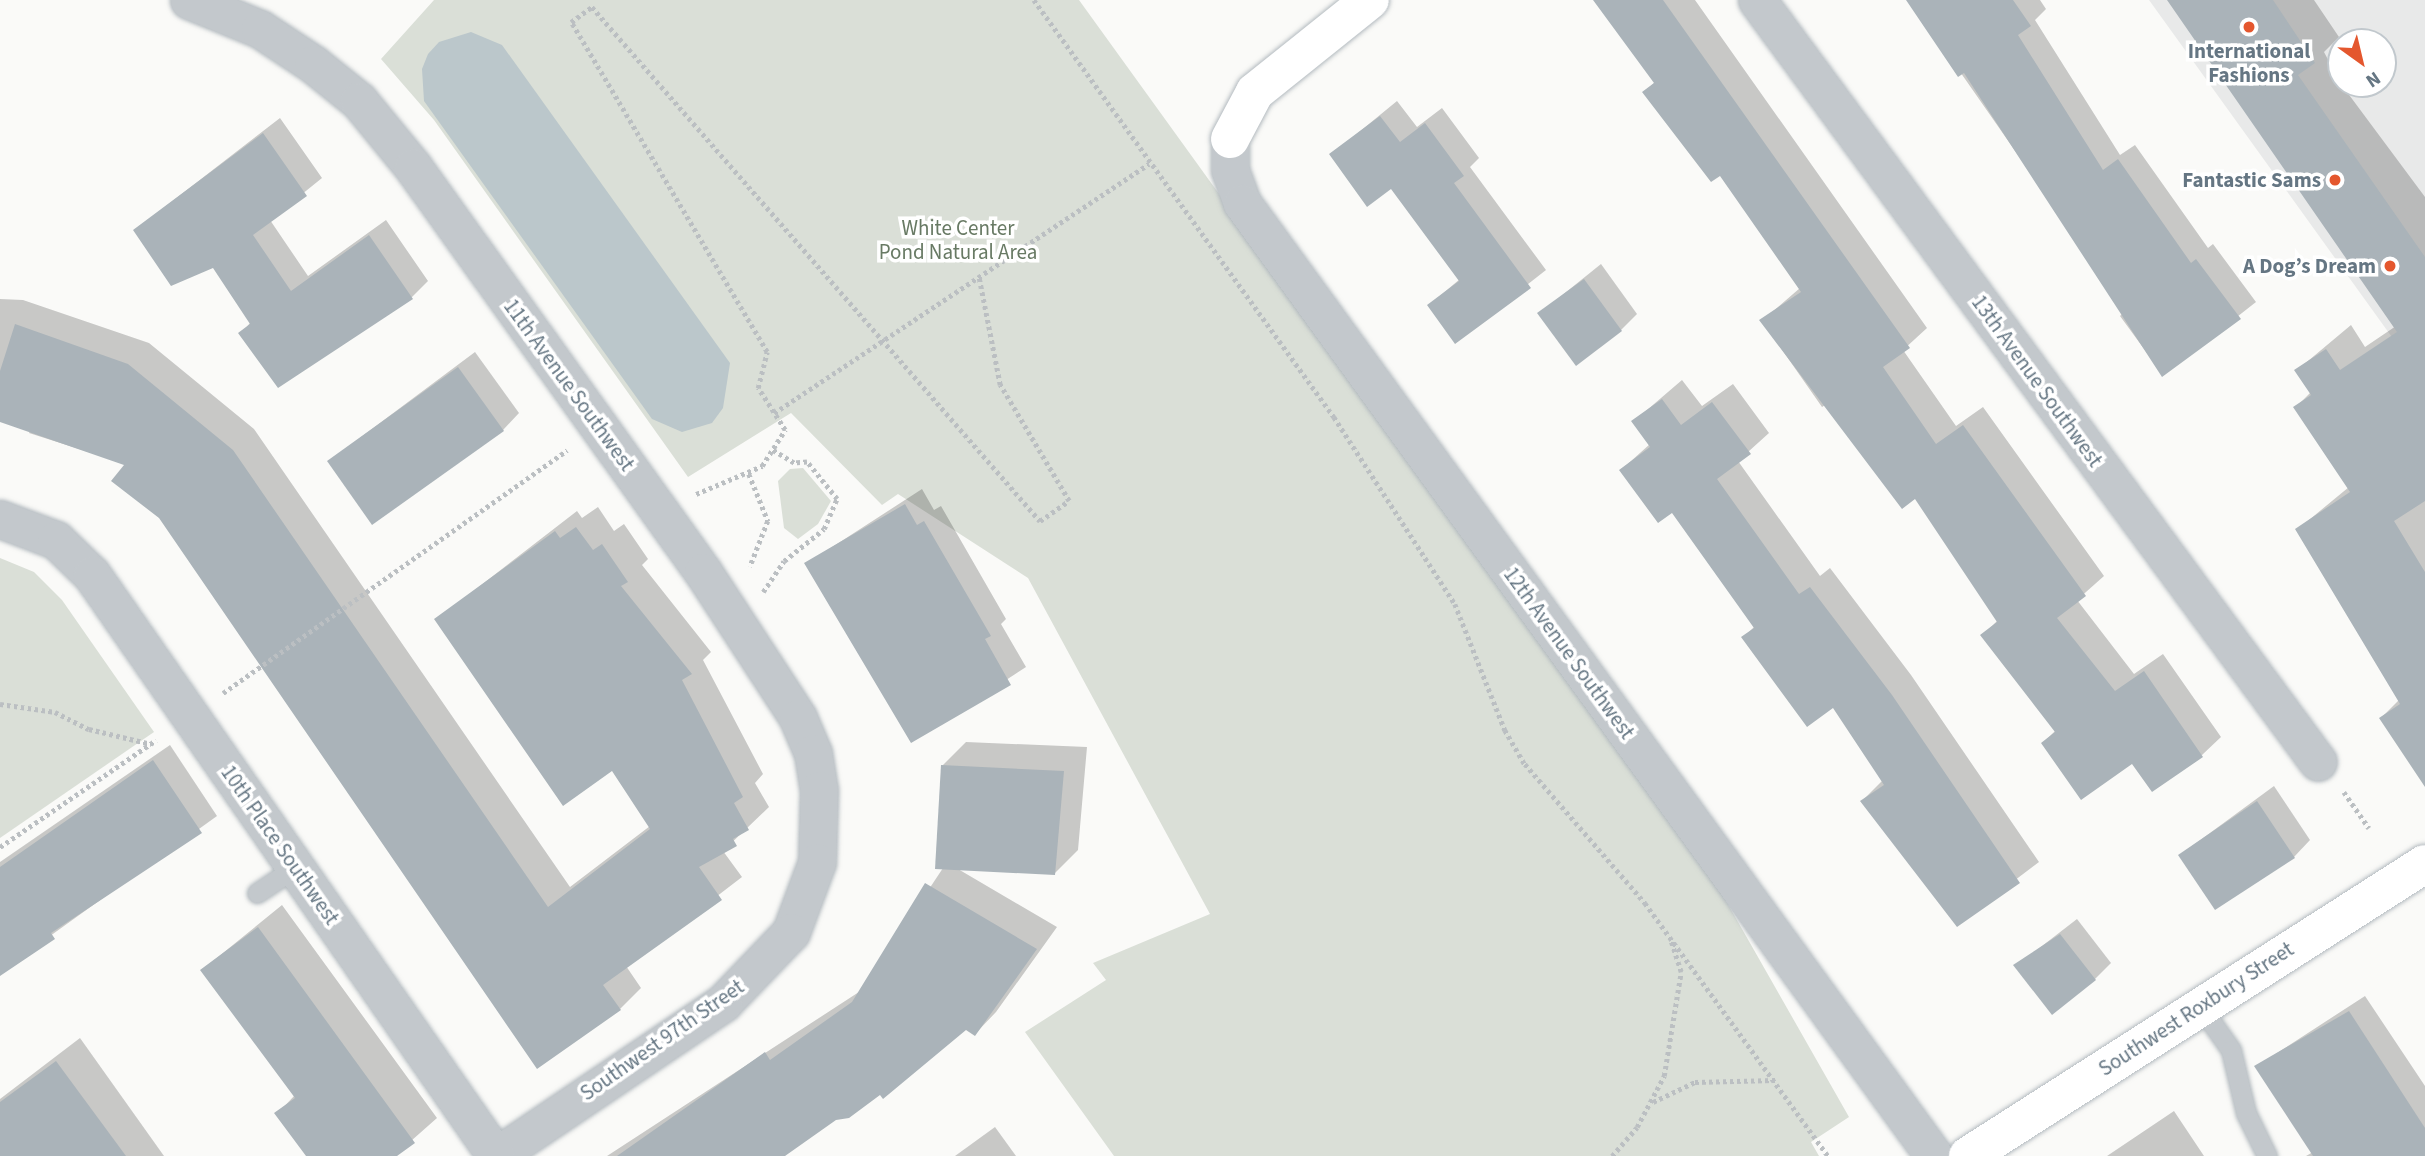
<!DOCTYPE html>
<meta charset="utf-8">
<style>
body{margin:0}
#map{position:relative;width:2425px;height:1156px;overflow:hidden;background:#fafaf8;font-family:"Source Sans 3",sans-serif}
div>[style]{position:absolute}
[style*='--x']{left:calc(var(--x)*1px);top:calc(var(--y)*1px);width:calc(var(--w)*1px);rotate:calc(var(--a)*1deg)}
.built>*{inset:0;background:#e8e9e9}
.green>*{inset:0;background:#dadfd7}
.water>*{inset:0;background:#bbc7cb}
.shadow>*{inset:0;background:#0003}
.building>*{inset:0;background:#aab3b9}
.path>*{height:4.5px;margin-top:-2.25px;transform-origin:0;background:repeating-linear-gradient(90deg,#bbbfc2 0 3.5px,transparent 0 7px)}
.roads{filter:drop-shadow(0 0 2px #b3babf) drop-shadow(0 0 2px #b3babf)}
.lane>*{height:19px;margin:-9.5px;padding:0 9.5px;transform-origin:9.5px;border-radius:9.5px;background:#c3c8cc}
.street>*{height:37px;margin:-18.5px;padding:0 18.5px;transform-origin:18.5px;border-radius:18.5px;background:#c3c8cc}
.secondary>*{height:38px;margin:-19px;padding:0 19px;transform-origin:19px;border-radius:19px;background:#fff}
.dots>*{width:19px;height:19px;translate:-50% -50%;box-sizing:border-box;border:4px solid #fff;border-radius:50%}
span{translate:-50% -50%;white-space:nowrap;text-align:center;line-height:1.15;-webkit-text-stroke:7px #fff;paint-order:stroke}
.poi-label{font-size:21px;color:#657683;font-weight:700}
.right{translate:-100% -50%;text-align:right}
.park-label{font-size:21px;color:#687a64}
.street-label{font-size:21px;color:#657683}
.north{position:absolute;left:2327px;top:28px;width:70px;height:70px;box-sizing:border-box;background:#fff;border:2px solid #c1c8cd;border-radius:50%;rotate:146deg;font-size:19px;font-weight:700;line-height:28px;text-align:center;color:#657683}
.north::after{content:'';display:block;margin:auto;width:24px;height:32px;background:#e4572e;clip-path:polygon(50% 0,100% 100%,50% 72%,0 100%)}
</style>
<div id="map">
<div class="built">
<div style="clip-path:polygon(evenodd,2149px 0,2425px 0,2425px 383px,2149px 0,2341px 42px,2383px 42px,2383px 84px,2341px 84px,2341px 42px)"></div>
</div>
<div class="green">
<div style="clip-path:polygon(434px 0,1079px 0,1713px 878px,1849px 1117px,1811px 1142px,1819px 1156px,1114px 1156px,1025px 1032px,1106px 980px,1093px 963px,1210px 914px,1028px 578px,898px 494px,882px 505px,791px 413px,688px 477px,434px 120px,381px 59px)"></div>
<div style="clip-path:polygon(803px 468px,831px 501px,818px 524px,798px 539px,784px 528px,778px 481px,790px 469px)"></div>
<div style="clip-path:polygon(0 558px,34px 572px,62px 600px,154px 732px,0 838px)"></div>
</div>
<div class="water">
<div style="clip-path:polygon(471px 32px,502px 45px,730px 363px,723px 408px,712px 423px,682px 432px,652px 419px,424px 101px,422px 69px,428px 54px,439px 42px)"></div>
</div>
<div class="shadow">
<div style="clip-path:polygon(1595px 0,1695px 0,1927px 328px,1903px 350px,1956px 426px,1983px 407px,2104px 576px,2077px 600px,2134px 674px,2163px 654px,2221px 737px,2202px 755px,2132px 761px,2043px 743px,2056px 730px,1983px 635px,1998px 620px,1916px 497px,1830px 402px,1822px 407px,1762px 321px,1800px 288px,1720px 173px,1644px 93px,1655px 82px)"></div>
<div style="clip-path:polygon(1910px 0,2040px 0,2046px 9px,2035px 20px,2120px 155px,2135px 145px,2208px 248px,2213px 244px,2256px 302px,2163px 375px,2120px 316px,2126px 310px)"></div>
<div style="clip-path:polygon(2170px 0,2314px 0,2339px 37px,2324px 52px,2341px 84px,2425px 197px,2425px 773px,2381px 718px,2399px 700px,2298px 529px,2349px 487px,2296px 407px,2311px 392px,2296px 371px,2351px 325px,2365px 347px,2396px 326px)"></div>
<div style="clip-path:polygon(1397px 101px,1417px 127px,1442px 108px,1479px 158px,1470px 167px,1546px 270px,1455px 341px,1429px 305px,1460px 279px,1392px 186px,1331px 155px)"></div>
<div style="clip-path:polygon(280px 118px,322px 178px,270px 220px,308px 276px,386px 220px,428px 281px,412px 297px,241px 333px,251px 322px,213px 266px,135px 230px)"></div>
<div style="clip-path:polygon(1601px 264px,1637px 314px,1621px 330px,1540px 313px)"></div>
<div style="clip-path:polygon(0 299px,23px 300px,149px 343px,254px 429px,570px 887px,650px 826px,612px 769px,436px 620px,577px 511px,582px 518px,598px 507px,614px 531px,624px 524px,648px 559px,642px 565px,711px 652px,703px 660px,763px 774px,755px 783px,769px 807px,723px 851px,742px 877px,626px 966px,641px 988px,620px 1009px,126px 464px,29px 433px,37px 417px,0 416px)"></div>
<div style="clip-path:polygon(475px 352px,519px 413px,503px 430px,329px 461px)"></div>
<div style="clip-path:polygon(1682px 380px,1702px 406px,1733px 384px,1769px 433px,1738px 461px,1820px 576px,1830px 568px,1911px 675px,2039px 862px,1957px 924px,1862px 801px,1883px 780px,1833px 706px,1744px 637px,1755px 626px,1672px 510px,1621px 470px,1650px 444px,1633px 422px)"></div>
<div style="clip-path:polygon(922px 489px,934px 510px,941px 506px,1006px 619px,1001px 624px,1026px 667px,912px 741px,806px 564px)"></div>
<div style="clip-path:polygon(966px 742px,1087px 747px,1078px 850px,1054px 874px,958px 869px,1057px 927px,996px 1012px,975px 1034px,965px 1028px,782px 1156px,607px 1156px,862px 990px,943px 868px,942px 766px)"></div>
<div style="clip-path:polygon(170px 745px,217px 816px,0 972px,0 862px)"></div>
<div style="clip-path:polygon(2274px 786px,2310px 840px,2294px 857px,2180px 855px)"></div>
<div style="clip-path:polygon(282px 905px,437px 1118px,394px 1156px,308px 1156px,277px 1114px,295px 1095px,202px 970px)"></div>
<div style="clip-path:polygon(2077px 919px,2111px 963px,2095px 979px,2016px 966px)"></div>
<div style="clip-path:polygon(2365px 996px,2425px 1086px,2425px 1156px,2306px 1156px,2313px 1152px,2257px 1066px)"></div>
<div style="clip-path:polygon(80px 1038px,164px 1156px,9px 1156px,0 1143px,0 1099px)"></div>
<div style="clip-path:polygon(2174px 1111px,2204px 1156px,2106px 1156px,2107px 1156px)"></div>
<div style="clip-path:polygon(995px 1127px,1016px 1156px,955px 1156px)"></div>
</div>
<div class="building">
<div style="clip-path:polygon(1593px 0,1663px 0,1910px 348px,1883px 367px,1936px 444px,1963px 425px,2086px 596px,2057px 618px,2115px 691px,2144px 671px,2203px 757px,2152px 792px,2132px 764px,2081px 800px,2041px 743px,2055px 732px,1980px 635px,1997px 622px,1915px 499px,1902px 509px,1759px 320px,1801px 292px,1720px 176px,1711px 182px,1642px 92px,1654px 83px)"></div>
<div style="clip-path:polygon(1906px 0,2013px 0,2031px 26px,2018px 35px,2103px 170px,2118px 159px,2191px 263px,2196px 259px,2241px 319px,2162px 377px,1964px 73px,1958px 77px)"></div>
<div style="clip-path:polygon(2167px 0,2273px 0,2315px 63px,2298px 75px,2425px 257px,2425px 501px,2394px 521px,2425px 572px,2425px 787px,2379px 718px,2400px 704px,2295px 529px,2350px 492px,2293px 407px,2311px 395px,2294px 370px,2326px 349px,2340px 370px,2397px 332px)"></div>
<div style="clip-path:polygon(1380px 116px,1400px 142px,1425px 123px,1464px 176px,1454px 183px,1531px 288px,1455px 344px,1427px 305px,1459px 281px,1391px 189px,1367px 207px,1329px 154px)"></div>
<div style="clip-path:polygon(263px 133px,307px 196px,253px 235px,291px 291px,369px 235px,413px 299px,278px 388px,238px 333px,250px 324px,213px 268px,171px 286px,133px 230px)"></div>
<div style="clip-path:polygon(1584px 279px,1622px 331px,1576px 366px,1537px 313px)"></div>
<div style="clip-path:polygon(15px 324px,128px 364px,233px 450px,548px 907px,650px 829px,612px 771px,563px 806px,434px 619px,555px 531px,560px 538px,576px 527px,593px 550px,602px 544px,628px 582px,621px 586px,692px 674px,682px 680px,743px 797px,734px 803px,749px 830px,733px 839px,737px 846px,699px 867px,722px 900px,603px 985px,621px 1010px,537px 1069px,159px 518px,111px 481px,124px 465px,0 422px,0 371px)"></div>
<div style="clip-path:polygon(458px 367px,504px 431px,372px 525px,327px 461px)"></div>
<div style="clip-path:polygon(1662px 399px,1681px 425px,1712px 402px,1751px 454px,1717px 479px,1799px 594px,1810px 587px,1892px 695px,2020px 883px,1957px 927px,1860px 801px,1884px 785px,1833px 708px,1807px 727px,1741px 637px,1754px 628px,1672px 513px,1658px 523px,1619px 470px,1650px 447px,1631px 421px)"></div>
<div style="clip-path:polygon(905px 504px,917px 525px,924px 521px,991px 636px,985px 639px,1011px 685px,911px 743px,804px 563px)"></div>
<div style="clip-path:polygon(153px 760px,202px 833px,51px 933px,55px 939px,0 976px,0 867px)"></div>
<div style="clip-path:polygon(941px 765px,1064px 771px,1055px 875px,935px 869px)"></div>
<div style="clip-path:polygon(2257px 801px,2295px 858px,2215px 910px,2178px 855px)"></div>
<div style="clip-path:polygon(925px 883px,1037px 949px,975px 1036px,966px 1030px,883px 1099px,880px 1095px,849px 1118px,836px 1120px,785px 1156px,617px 1156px,765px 1052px,770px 1060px,852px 1002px)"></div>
<div style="clip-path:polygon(258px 927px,415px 1143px,397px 1156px,306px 1156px,274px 1113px,295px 1098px,200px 970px)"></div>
<div style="clip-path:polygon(2060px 934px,2096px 980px,2052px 1015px,2013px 965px)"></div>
<div style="clip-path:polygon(2349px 1011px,2425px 1128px,2425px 1156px,2313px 1156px,2254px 1066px)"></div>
<div style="clip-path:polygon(56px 1061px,126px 1156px,0 1156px,0 1102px)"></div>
</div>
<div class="path">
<div style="--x:1034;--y:0;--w:514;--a:54.27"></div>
<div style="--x:1334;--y:417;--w:223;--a:57.1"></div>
<div style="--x:1455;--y:604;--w:136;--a:68.4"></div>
<div style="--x:1505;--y:730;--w:39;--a:60"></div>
<div style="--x:1525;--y:764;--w:184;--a:49.2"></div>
<div style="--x:1645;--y:903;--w:312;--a:54.1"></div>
<div style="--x:774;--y:413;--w:450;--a:-33.6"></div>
<div style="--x:749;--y:474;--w:51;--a:68"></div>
<div style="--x:768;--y:521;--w:49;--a:111.4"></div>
<div style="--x:696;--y:494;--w:72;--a:-23"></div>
<div style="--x:762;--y:466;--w:43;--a:-57.4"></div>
<div style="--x:785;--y:430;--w:50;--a:-122.7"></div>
<div style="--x:758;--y:388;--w:37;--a:-76"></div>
<div style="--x:767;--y:352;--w:384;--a:-120.7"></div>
<div style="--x:571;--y:22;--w:26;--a:-36"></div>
<div style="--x:592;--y:7;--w:682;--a:48.92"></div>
<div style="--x:1040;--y:521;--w:35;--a:-35"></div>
<div style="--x:1069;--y:501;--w:135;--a:-120.7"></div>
<div style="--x:1000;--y:385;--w:109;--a:-101.1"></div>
<div style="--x:763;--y:592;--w:37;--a:-56"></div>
<div style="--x:784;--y:561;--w:51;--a:-38.7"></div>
<div style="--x:824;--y:529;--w:33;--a:-67"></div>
<div style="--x:837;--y:499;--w:48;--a:-129"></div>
<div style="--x:807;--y:462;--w:13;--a:176"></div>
<div style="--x:794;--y:463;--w:26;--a:-149"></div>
<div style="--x:223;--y:693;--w:421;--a:-35.2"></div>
<div style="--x:0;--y:704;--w:56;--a:8.3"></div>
<div style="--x:55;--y:712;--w:38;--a:27"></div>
<div style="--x:89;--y:729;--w:64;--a:13.6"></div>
<div style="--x:2344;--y:792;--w:44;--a:55.2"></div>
<div style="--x:0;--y:847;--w:189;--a:-34.4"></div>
<div style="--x:1653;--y:1102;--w:47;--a:-25.5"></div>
<div style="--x:1695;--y:1082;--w:80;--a:-1.4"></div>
<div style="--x:1612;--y:1156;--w:38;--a:-49"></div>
<div style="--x:1637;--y:1127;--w:58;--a:-62.1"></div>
<div style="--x:1664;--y:1076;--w:105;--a:-80.7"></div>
<div style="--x:1681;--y:972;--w:33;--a:-108"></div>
</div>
<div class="roads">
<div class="lane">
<div style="--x:257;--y:893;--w:47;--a:-33.7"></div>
<div style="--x:2200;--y:1006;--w:54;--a:54.8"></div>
<div style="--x:2231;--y:1050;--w:65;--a:76.6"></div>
<div style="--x:2246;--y:1113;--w:48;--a:64"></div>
</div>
<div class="street">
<div style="--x:189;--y:0;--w:77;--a:22.2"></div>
<div style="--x:260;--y:29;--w:64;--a:33.4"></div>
<div style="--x:313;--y:64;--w:59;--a:38.8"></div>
<div style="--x:359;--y:101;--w:85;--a:50.7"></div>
<div style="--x:413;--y:167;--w:498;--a:54.4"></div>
<div style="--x:703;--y:572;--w:174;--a:56.9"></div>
<div style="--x:798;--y:718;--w:38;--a:67"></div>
<div style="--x:813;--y:753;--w:37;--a:81"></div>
<div style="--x:819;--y:790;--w:72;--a:91.6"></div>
<div style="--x:817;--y:862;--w:75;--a:110.4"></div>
<div style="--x:791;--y:932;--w:98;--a:133.8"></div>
<div style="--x:723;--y:1003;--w:274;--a:146"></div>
<div style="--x:1757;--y:0;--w:946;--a:53.64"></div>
<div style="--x:1230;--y:139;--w:31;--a:90"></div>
<div style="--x:1230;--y:170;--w:35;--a:70"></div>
<div style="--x:1242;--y:203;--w:1178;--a:54.02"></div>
<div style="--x:0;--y:519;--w:60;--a:20.6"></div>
<div style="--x:56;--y:540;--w:50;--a:44.2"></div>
<div style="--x:92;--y:575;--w:708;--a:55.19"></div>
</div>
<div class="secondary">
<div style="--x:1230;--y:139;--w:53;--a:-62"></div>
<div style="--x:1255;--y:92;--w:147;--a:-38.7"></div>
<div style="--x:1968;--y:1156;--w:542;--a:-32.58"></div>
</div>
</div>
<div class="dots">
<div style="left:2249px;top:27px;background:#e4572e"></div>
<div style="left:2335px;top:180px;background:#e4572e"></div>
<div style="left:2390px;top:266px;background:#e4572e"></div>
</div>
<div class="poi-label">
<span style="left:2249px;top:63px">International<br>Fashions</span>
<span class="right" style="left:2321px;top:180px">Fantastic Sams</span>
<span class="right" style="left:2376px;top:266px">A Dog’s Dream</span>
</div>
<div class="park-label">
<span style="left:958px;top:240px">White Center<br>Pond Natural Area</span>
</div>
<div class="street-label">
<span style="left:2037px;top:381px;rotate:54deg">13th Avenue Southwest</span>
<span style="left:569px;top:385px;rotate:54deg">11th Avenue Southwest</span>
<span style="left:1569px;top:653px;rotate:54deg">12th Avenue Southwest</span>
<span style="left:280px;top:845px;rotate:55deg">10th Place Southwest</span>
<span style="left:2196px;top:1009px;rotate:-33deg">Southwest Roxbury Street</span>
<span style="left:662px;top:1040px;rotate:-35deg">Southwest 97th Street</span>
</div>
<div class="north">N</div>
</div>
